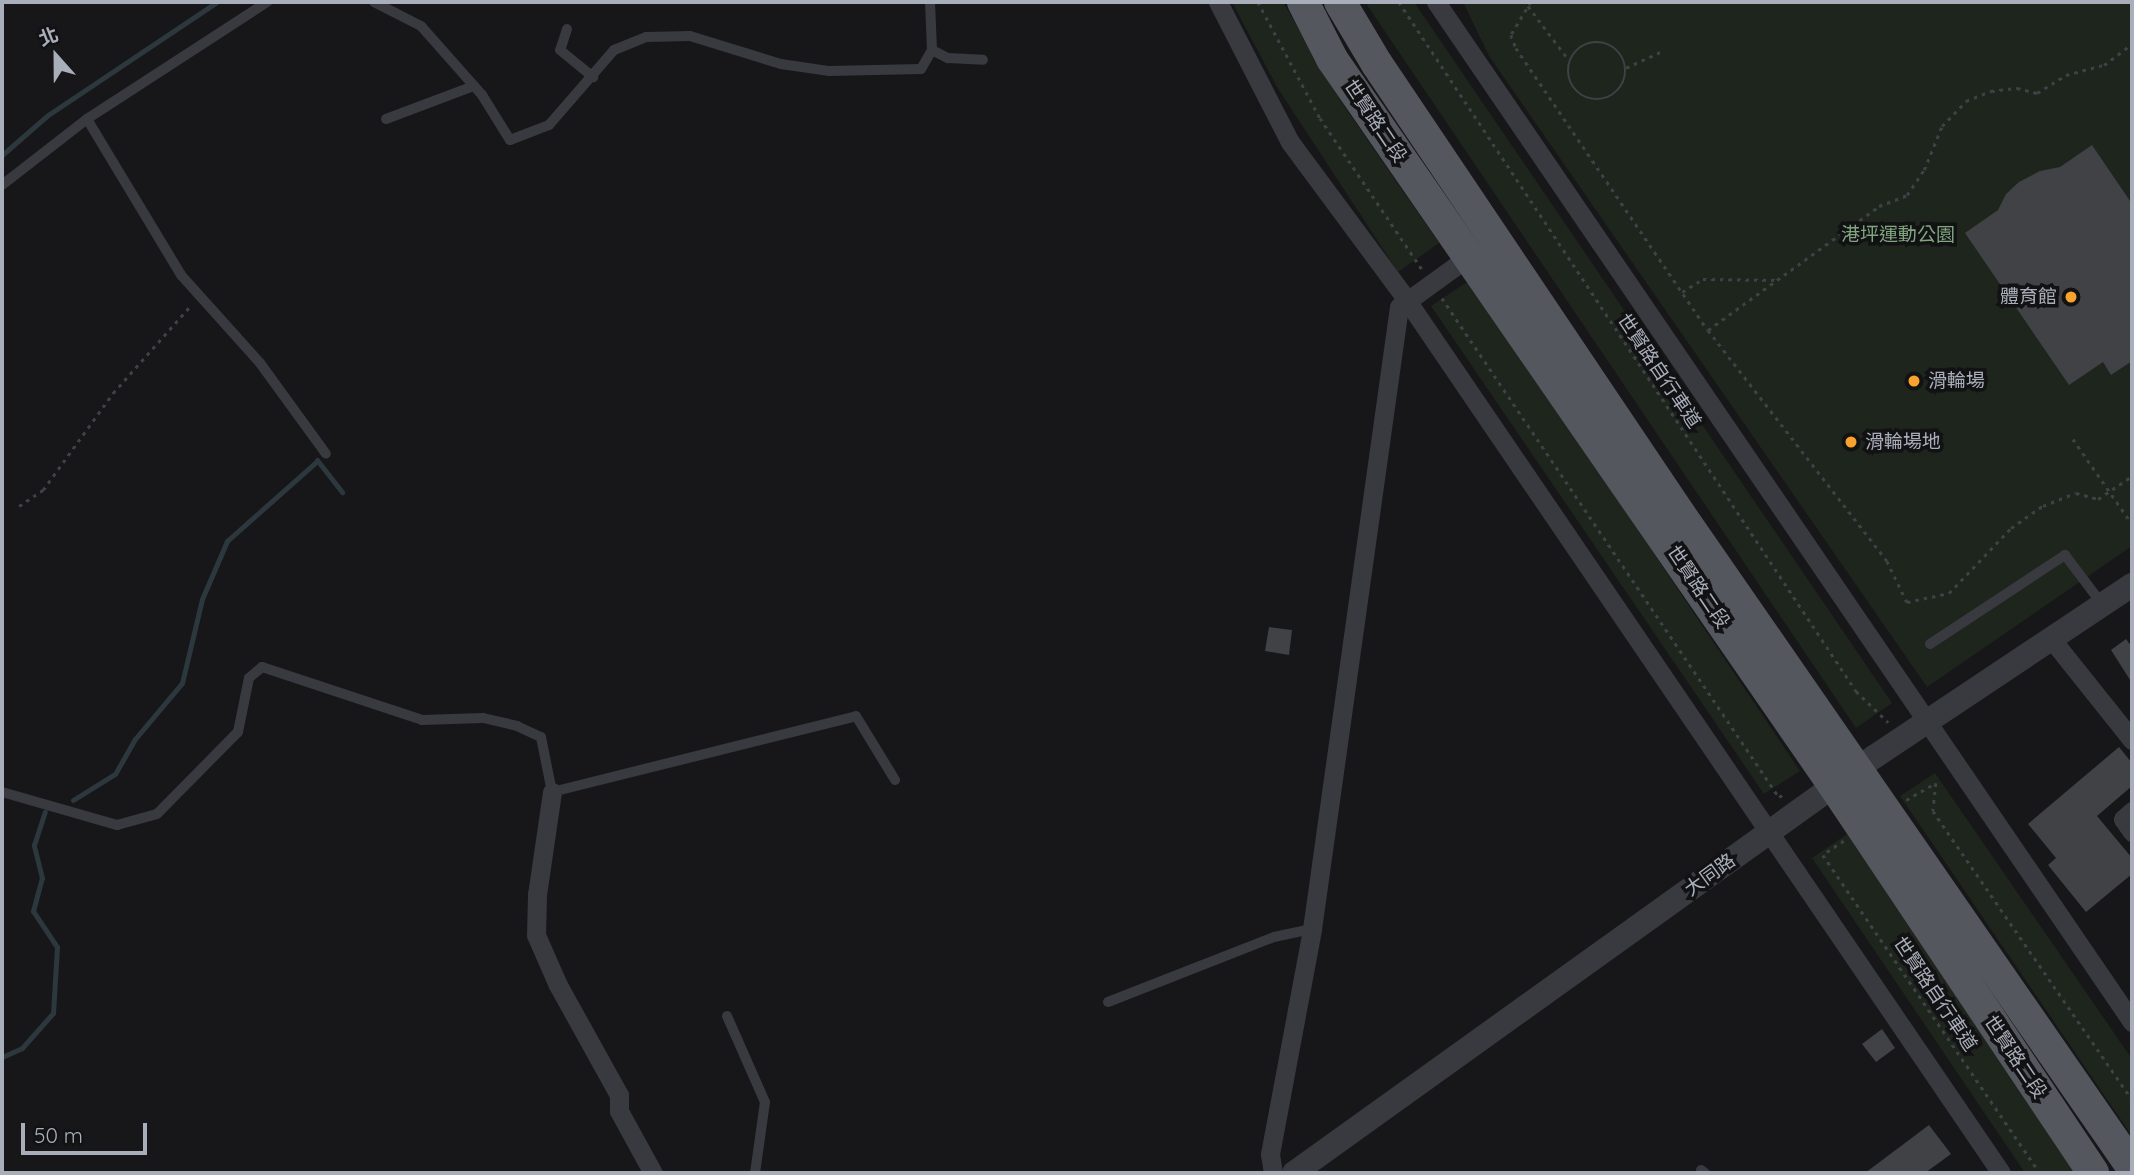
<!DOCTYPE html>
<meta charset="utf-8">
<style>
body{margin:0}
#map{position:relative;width:2134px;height:1175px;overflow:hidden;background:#171719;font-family:Quicksand,"Noto Sans TC",sans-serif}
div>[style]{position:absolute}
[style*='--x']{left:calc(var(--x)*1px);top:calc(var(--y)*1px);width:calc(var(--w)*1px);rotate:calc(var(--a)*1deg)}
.green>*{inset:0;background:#1d251d}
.stream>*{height:5px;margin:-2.5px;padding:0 2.5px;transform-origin:2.5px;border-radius:2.5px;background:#2c383e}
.building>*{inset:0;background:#414246}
.path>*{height:2.5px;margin-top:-1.25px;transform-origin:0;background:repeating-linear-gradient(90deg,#3e4146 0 3.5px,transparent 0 8.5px)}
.path>.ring{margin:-1.25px;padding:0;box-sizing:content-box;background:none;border:2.5px solid #3e4146;border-radius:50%}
.service>*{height:10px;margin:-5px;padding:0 5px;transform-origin:5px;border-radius:5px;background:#383a3f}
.minor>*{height:19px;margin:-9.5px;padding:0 9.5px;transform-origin:9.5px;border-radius:9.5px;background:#383a3f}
.tertiary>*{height:24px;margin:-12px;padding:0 12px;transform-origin:12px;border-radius:12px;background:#383a3f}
.primary>*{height:32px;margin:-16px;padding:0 16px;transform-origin:16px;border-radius:16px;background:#54575e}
.dots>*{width:19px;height:19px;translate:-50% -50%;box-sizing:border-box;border:4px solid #121214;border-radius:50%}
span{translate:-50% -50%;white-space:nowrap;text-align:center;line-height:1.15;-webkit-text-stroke:7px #121214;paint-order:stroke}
.street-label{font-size:19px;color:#a9afba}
.park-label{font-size:19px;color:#80a57f}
.poi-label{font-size:19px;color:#a9afba}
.right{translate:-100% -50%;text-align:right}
.left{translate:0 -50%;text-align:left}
.frame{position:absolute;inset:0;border:4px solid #a9afba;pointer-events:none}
.north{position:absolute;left:21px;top:21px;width:70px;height:70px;-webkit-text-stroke:5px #121214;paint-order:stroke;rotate:339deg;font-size:19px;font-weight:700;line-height:28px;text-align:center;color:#a9afba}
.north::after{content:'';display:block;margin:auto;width:24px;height:32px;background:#a9afba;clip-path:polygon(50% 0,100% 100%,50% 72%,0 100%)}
.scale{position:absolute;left:21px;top:1123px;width:126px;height:32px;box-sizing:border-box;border:4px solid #a9afba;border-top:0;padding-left:9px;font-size:21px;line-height:24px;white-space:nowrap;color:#a9afba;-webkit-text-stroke:5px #121214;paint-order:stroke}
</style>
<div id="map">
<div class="green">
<div style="clip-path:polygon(1232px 2px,1283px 2px,1344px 106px,1439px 243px,1398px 272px,1277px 87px)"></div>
<div style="clip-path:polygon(1365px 2px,1414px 2px,1892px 703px,1856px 728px)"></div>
<div style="clip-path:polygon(1463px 2px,2132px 2px,2132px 546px,1927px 687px,1489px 56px)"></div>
<div style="clip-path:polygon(1470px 280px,1800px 771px,1764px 794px,1431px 306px)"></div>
<div style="clip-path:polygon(1935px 773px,2132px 1059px,2132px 1136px,1900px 796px)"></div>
<div style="clip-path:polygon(1847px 834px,2077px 1173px,2025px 1173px,1812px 858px)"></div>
</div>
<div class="stream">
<div style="--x:2;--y:155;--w:61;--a:-41"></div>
<div style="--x:48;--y:115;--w:203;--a:-33.8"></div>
<div style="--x:317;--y:460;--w:41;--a:52"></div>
<div style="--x:73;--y:800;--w:49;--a:-31.8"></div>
<div style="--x:115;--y:774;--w:40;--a:-60.3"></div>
<div style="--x:135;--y:739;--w:73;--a:-50"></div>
<div style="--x:182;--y:683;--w:86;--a:-76.6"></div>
<div style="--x:202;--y:599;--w:63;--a:-66.7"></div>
<div style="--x:227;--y:541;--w:120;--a:-41.6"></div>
<div style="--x:2;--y:1057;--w:22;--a:-24"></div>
<div style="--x:22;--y:1048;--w:47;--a:-48.5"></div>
<div style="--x:53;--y:1013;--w:66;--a:-86.5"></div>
<div style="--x:57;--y:947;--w:43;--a:-123.7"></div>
<div style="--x:33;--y:911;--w:34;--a:-75"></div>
<div style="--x:42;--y:878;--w:34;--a:-104"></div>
<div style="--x:34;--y:845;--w:35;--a:-72"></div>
</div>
<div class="building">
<div style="clip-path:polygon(2092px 145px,2132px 204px,2132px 361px,2111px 375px,2103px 362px,2069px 385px,1965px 233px,1998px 210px,2006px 194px,2019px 182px,2040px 171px,2060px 167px)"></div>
<div style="clip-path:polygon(1269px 627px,1292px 630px,1289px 655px,1265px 651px)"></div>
<div style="clip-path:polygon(2126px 639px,2132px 647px,2132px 683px,2111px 650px)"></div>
<div style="clip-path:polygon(2119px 747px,2132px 763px,2132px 786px,2097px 816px,2132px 858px,2132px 874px,2086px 912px,2048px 865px,2056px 858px,2028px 824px)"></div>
<div style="clip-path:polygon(1882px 1029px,1895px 1048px,1876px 1062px,1862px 1044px)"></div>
<div style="clip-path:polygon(1929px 1125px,1951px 1154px,1925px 1173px,1865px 1173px)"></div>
</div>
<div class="path">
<div style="--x:1258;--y:2;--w:132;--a:61.9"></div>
<div style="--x:1320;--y:118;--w:182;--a:56"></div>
<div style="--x:1399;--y:2;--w:827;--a:56.44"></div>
<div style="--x:1856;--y:691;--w:45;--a:44.1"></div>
<div style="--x:1531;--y:2;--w:39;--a:121"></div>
<div style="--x:1511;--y:35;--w:14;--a:69"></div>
<div style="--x:1516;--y:48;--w:341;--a:55.8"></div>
<div style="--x:1708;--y:330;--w:211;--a:-35.9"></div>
<div style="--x:1879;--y:206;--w:30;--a:-21"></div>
<div style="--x:1907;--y:195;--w:30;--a:-56"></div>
<div style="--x:1924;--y:170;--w:48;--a:-67.8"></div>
<div style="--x:1942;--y:126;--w:35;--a:-46"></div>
<div style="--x:1966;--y:101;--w:27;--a:-22"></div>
<div style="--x:1991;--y:91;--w:26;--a:-7"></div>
<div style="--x:2017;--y:88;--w:21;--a:14"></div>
<div style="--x:2037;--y:93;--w:34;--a:-32"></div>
<div style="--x:2066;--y:75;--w:39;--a:-15"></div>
<div style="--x:2104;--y:65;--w:35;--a:-37"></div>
<div style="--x:1528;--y:6;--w:68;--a:52.8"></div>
<div class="ring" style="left:1568px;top:42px;width:55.5px;height:55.5px"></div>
<div style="--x:1626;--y:68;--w:40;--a:-25"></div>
<div style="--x:1682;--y:292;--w:25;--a:-32"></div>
<div style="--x:1703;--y:279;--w:74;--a:0.8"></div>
<div style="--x:1442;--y:298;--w:602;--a:55.97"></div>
<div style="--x:1779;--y:797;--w:7;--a:-34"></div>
<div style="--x:1708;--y:330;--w:292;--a:52.2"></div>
<div style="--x:1887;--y:561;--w:46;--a:64"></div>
<div style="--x:1907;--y:602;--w:43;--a:-12.1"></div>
<div style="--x:1949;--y:593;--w:90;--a:-46.4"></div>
<div style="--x:2011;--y:528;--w:39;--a:-35"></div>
<div style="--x:2043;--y:506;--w:35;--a:-22"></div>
<div style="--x:2076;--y:493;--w:23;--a:15"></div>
<div style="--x:2098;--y:499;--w:41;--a:-34.1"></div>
<div style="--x:2073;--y:439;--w:103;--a:55.2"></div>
<div style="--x:19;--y:506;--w:29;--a:-34"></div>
<div style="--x:43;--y:490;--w:120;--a:-54.2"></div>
<div style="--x:113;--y:393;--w:118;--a:-48.4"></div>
<div style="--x:1906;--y:800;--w:34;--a:-30"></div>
<div style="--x:1936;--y:783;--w:28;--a:96"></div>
<div style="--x:1933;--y:811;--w:350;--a:55.4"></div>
<div style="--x:1844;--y:841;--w:25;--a:146"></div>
<div style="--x:1823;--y:855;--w:385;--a:55.7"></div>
</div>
<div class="service">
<div style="--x:374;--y:2;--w:53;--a:27.1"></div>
<div style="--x:421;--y:26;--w:92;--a:48.5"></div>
<div style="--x:482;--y:95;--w:53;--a:58.1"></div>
<div style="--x:510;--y:140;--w:42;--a:-21"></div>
<div style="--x:549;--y:125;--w:99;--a:-49.1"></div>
<div style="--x:614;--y:50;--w:35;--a:-22"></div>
<div style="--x:646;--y:37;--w:44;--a:-1.3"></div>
<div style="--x:690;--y:36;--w:95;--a:17.1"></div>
<div style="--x:781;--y:64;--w:49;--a:8.3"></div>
<div style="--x:829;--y:71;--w:92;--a:-1.2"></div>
<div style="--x:921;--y:69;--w:22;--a:-60"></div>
<div style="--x:932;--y:50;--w:48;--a:-92.4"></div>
<div style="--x:567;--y:29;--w:22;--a:108"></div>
<div style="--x:560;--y:50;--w:43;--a:39.3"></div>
<div style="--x:932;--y:50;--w:18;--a:27"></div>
<div style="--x:948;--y:58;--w:35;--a:3"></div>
<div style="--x:87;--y:119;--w:182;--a:58.9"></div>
<div style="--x:181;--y:275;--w:118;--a:48.1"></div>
<div style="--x:260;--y:363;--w:112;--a:54"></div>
<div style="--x:386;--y:119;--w:94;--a:-20.6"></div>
<div style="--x:2;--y:185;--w:108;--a:-37.8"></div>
<div style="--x:87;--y:119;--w:215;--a:-33"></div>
<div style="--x:1930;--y:644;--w:162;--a:-33.4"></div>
<div style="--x:2065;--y:555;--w:61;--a:52.9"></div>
<div style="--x:2;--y:792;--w:120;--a:16"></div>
<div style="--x:117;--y:825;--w:41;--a:-15.4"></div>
<div style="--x:157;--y:814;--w:115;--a:-45.4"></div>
<div style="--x:238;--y:732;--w:55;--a:-78.5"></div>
<div style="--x:249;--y:678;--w:17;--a:-40"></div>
<div style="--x:262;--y:667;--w:169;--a:18.3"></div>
<div style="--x:422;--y:720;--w:61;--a:-1.9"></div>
<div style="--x:483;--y:718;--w:35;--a:13"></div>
<div style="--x:517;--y:726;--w:26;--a:25"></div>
<div style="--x:541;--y:737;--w:56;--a:78.7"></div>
<div style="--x:552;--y:792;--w:313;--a:-14"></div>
<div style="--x:856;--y:716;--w:75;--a:58.6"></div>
<div style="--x:1108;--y:1002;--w:178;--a:-21.4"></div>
<div style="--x:1274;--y:937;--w:39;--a:-12"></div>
<div style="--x:727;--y:1016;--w:94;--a:66.2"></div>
<div style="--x:765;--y:1102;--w:72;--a:98"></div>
<div style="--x:1701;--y:1170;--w:5;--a:37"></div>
</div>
<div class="minor">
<div style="--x:1218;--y:2;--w:157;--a:62.8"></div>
<div style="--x:1290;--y:142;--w:195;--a:53.5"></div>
<div style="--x:1406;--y:299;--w:1057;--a:55.75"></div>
<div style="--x:1436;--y:2;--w:1235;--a:55.69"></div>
<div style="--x:2053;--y:641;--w:127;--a:51.4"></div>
<div style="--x:552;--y:792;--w:104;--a:98.3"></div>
<div style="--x:537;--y:895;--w:40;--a:91.4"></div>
<div style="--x:536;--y:935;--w:55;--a:66.3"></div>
<div style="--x:558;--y:985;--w:126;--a:61"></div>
<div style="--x:619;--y:1095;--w:16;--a:90"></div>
<div style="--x:619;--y:1111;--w:71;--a:61.3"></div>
<div style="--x:2132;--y:811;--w:12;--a:138"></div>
<div style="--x:2123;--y:819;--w:16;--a:55"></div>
<div style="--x:1273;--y:1173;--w:19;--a:-99"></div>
<div style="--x:1270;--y:1154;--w:229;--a:-79.4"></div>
<div style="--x:1312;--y:929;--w:628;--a:-82.04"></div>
<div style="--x:1399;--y:307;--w:94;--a:-35.9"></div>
</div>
<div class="tertiary">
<div style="--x:1294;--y:1173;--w:714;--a:-35.65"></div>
<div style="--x:1874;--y:757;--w:310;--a:-33.7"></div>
</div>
<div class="primary">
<div style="--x:1303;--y:2;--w:64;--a:63"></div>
<div style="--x:1332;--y:59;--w:885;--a:55.36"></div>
<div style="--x:1835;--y:787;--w:464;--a:56.2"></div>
<div style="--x:1340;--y:2;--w:72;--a:59.2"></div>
<div style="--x:1377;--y:64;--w:541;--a:56.07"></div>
<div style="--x:1679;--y:513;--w:796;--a:55.29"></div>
</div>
<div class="dots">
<div style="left:2071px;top:297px;background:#f9a32f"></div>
<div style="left:1914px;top:381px;background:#f9a32f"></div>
<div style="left:1851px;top:442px;background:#f9a32f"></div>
</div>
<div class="street-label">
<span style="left:1375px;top:121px;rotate:56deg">世賢路二段</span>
<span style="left:1659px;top:371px;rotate:56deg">世賢路自行車道</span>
<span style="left:1698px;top:587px;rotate:56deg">世賢路二段</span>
<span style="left:1710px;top:875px;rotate:-36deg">大同路</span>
<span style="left:1935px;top:994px;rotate:56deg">世賢路自行車道</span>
<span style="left:2015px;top:1057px;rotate:56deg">世賢路二段</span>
</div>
<div class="park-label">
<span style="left:1898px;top:235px">港坪運動公園</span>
</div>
<div class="poi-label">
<span class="right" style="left:2057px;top:297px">體育館</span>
<span class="left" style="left:1928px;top:381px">滑輪場</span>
<span class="left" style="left:1865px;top:442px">滑輪場地</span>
</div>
<div class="frame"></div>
<div class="north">北</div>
<div class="scale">50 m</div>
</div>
